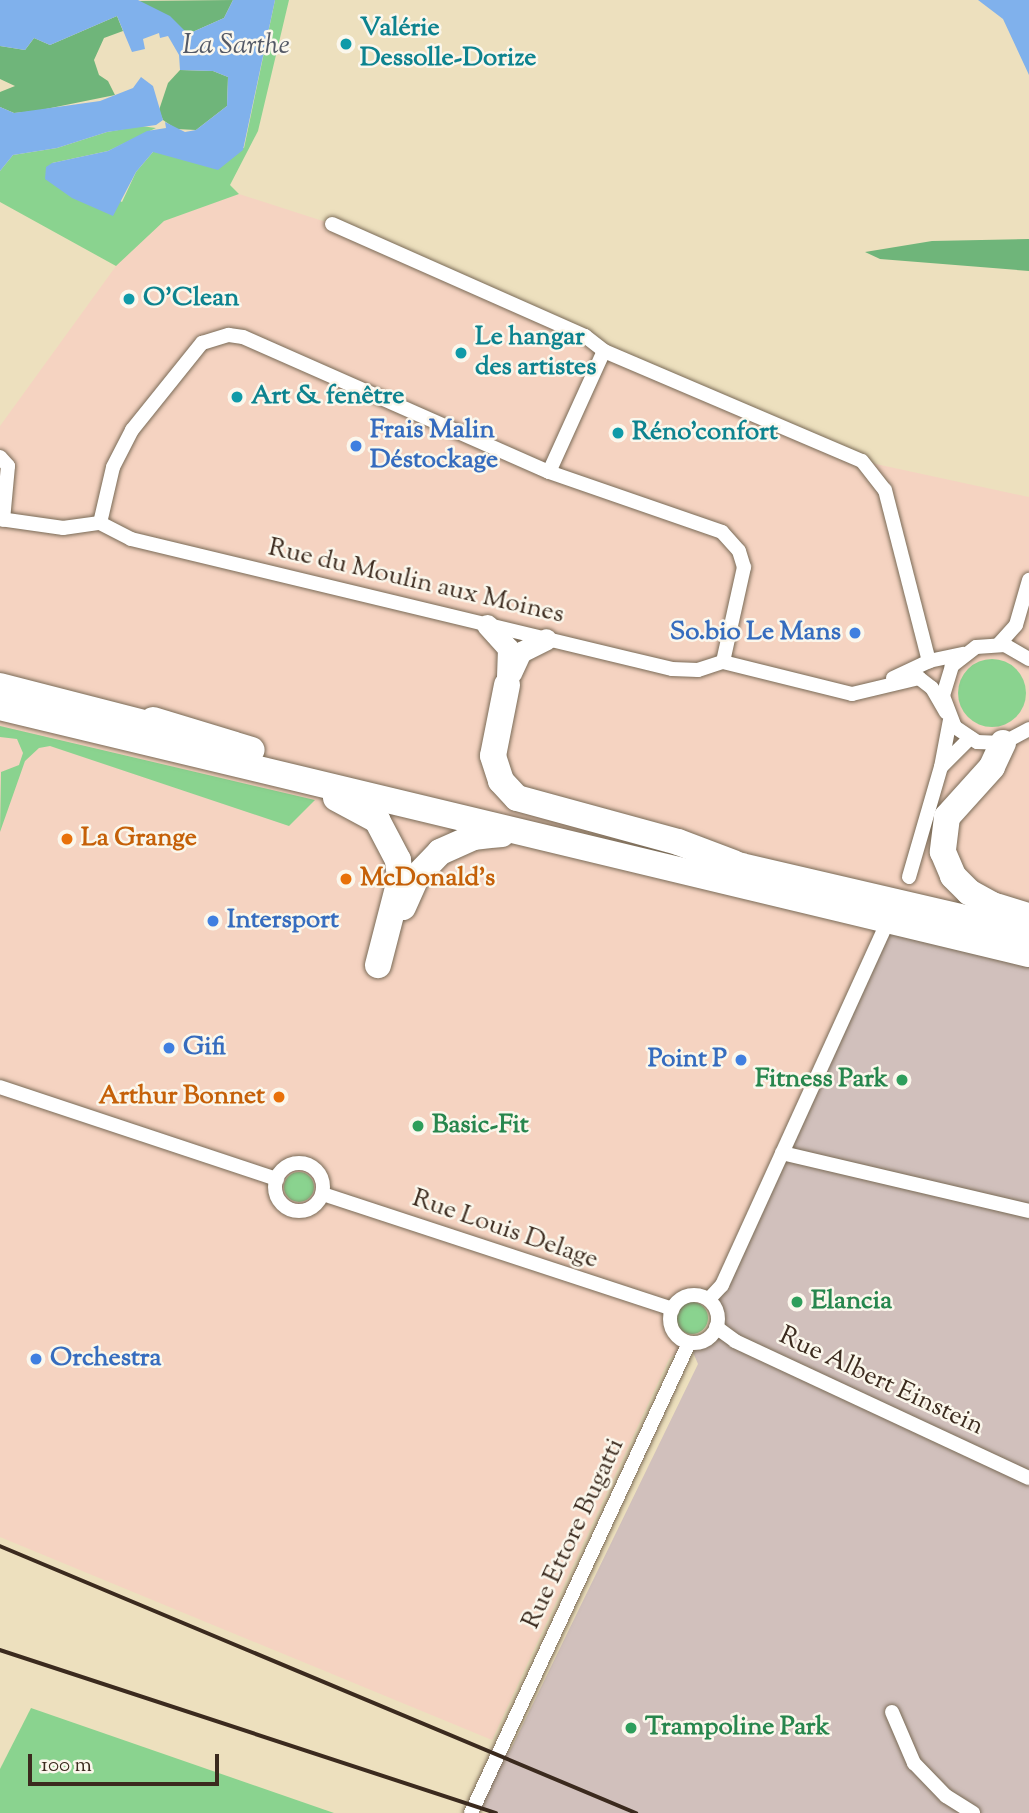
<!DOCTYPE html>
<meta charset="utf-8">
<style>
body{margin:0}
#map{position:relative;width:1029px;height:1813px;overflow:hidden;background:#ede0be;font-family:"Sorts Mill Goudy",serif}
div>[style]{position:absolute}
[style*='--x']{left:calc(var(--x)*1px);top:calc(var(--y)*1px);width:calc(var(--w)*1px);rotate:calc(var(--a)*1deg)}
.built>*{inset:0;background:#f5d3c1}
.industrial>*{inset:0;background:#d1c0bc}
.green>*{inset:0;background:#8ad38f}
.round{border-radius:50%}
.forest>*{inset:0;background:#6fb57a}
.water>*{inset:0;background:#80b1ec}
.roads{filter:drop-shadow(0 0 2px #796a56) drop-shadow(0 0 2px #796a56)}
.street>*{height:14px;margin:-7px;padding:0 7px;transform-origin:7px;border-radius:7px;background:#fff}
.street>.ring{margin:-7px;padding:0;box-sizing:content-box;background:none;border:14px solid #fff;border-radius:50%}
.secondary>*{height:21px;margin:-10.5px;padding:0 10.5px;transform-origin:10.5px;border-radius:10.5px;background:#fff}
.highway>*{height:26px;margin:-13px;padding:0 13px;transform-origin:13px;border-radius:13px;background:#fff}
.rail>*{height:3.5px;margin:-1.75px;padding:0 1.75px;transform-origin:1.75px;border-radius:1.75px;background:#3b2a1e}
.dots>*{width:19px;height:19px;translate:-50% -50%;box-sizing:border-box;border:4px solid #fbf7ec;border-radius:50%}
span{translate:-50% -50%;white-space:nowrap;text-align:center;line-height:1.15;-webkit-text-stroke:5px #fbf7ec;paint-order:stroke}
.culture-label{font-size:26px;color:#0d838f;font-weight:700}
.left{translate:0 -50%;text-align:left}
.shop-label{font-size:26px;color:#366cbe;font-weight:700}
.right{translate:-100% -50%;text-align:right}
.street-label{font-size:26px;color:#3b2a1e}
.food-label{font-size:26px;color:#c56008;font-weight:700}
.leisure-label{font-size:26px;color:#27864d;font-weight:700}
.water-label{font-size:28px;color:#535966;font-style:italic}
.scale{position:absolute;left:28px;top:1754px;width:191px;height:32px;box-sizing:border-box;border:4px solid #3b2a1e;border-top:0;padding-left:9px;font-size:21px;line-height:24px;white-space:nowrap;color:#3b2a1e;-webkit-text-stroke:5px #fbf7ec;paint-order:stroke}
</style>
<div id="map">
<div class="built">
<div style="clip-path:polygon(239px 194px,332px 224px,862px 461px,1029px 497px,1029px 936px,722px 1285px,675px 1305px,673px 1329px,689px 1343px,669px 1359px,492px 1740px,0 1537px,0 426px,116px 266px,163px 221px)"></div>
</div>
<div class="industrial">
<div style="clip-path:polygon(893px 911px,1029px 948px,1029px 1813px,496px 1813px,474px 1805px,497px 1755px,510px 1751px,698px 1364px,689px 1343px,701px 1342px,714px 1331px,717px 1320px,712px 1305px)"></div>
</div>
<div class="green">
<div style="clip-path:polygon(275px 0,289px 0,258px 131px,230px 185px,239px 194px,164px 221px,116px 266px,0 202px,0 171px,13px 155px,57px 148px,107px 132px,141px 126px,156px 128px,108px 151px,52px 163px,122px 202px,136px 172px,153px 152px,244px 148px)"></div>
<div class="round" style="left:958px;top:659px;width:68px;height:68px"></div>
<div style="clip-path:polygon(0 726px,315px 800px,289px 826px,50px 746px,39px 748px,25px 761px,0 832px,1px 772px,19px 765px,23px 753px,17px 739px,0 737px)"></div>
<div class="round" style="left:284px;top:1172px;width:30px;height:30px"></div>
<div class="round" style="left:676px;top:1302px;width:32px;height:32px"></div>
<div style="clip-path:polygon(31px 1708px,334px 1813px,0 1813px,0 1769px)"></div>
</div>
<div class="forest">
<div style="clip-path:polygon(233px 0,224px 18px,188px 34px,137px 1px)"></div>
<div style="clip-path:polygon(117px 16px,123px 31px,104px 38px,94px 60px,99px 75px,108px 81px,115px 95px,36px 111px,14px 113px,0 107px,0 92px,15px 86px,0 79px,0 46px,25px 50px,34px 38px,50px 45px)"></div>
<div style="clip-path:polygon(180px 70px,213px 71px,228px 77px,227px 106px,196px 130px,176px 129px,163px 120px,159px 110px,168px 83px)"></div>
<div style="clip-path:polygon(1029px 239px,1029px 271px,880px 259px,865px 252px,932px 241px)"></div>
</div>
<div class="water">
<div style="clip-path:polygon(0 0,138px 0,170px 16px,188px 34px,224px 18px,233px 0,275px 0,243px 150px,218px 170px,153px 152px,136px 172px,113px 216px,72px 198px,45px 179px,46px 167px,52px 163px,108px 151px,147px 131px,166px 128px,165px 122px,185px 132px,196px 130px,227px 106px,228px 77px,213px 71px,180px 70px,179px 55px,168px 36px,160px 38px,159px 33px,143px 39px,145px 49px,132px 52px,117px 16px,50px 45px,34px 38px,25px 50px,0 46px)"></div>
<div style="clip-path:polygon(978px 0,1029px 0,1029px 75px,1003px 19px)"></div>
<div style="clip-path:polygon(141px 77px,153px 86px,163px 120px,156px 125px,107px 132px,57px 148px,13px 155px,0 171px,0 107px,14px 113px,100px 101px,133px 88px)"></div>
</div>
<div class="roads">
<div class="street">
<div style="--x:332;--y:224;--w:277;--a:23.9"></div>
<div style="--x:585;--y:336;--w:24;--a:38"></div>
<div style="--x:604;--y:351;--w:280;--a:23.1"></div>
<div style="--x:862;--y:461;--w:37;--a:52"></div>
<div style="--x:885;--y:490;--w:177;--a:75.6"></div>
<div style="--x:0;--y:457;--w:12;--a:48"></div>
<div style="--x:8;--y:466;--w:54;--a:95.3"></div>
<div style="--x:549;--y:472;--w:133;--a:-65.6"></div>
<div style="--x:0;--y:519;--w:64;--a:8.1"></div>
<div style="--x:63;--y:528;--w:37;--a:-8"></div>
<div style="--x:100;--y:523;--w:35;--a:27"></div>
<div style="--x:131;--y:539;--w:556;--a:13.51"></div>
<div style="--x:672;--y:669;--w:26;--a:2"></div>
<div style="--x:698;--y:670;--w:26;--a:-18"></div>
<div style="--x:723;--y:662;--w:133;--a:13.9"></div>
<div style="--x:852;--y:694;--w:69;--a:-13.4"></div>
<div style="--x:919;--y:678;--w:16;--a:38"></div>
<div style="--x:932;--y:688;--w:28;--a:60"></div>
<div style="--x:100;--y:523;--w:57;--a:-76.9"></div>
<div style="--x:113;--y:467;--w:42;--a:-62.8"></div>
<div style="--x:132;--y:430;--w:112;--a:-51.2"></div>
<div style="--x:202;--y:343;--w:28;--a:-17"></div>
<div style="--x:229;--y:335;--w:14;--a:8"></div>
<div style="--x:243;--y:337;--w:334;--a:23.8"></div>
<div style="--x:549;--y:472;--w:183;--a:19.1"></div>
<div style="--x:722;--y:532;--w:25;--a:48"></div>
<div style="--x:739;--y:551;--w:17;--a:73"></div>
<div style="--x:744;--y:567;--w:97;--a:102.5"></div>
<div style="--x:999;--y:644;--w:25;--a:-48"></div>
<div style="--x:1016;--y:625;--w:47;--a:-73.9"></div>
<div style="--x:1029;--y:659;--w:28;--a:-150"></div>
<div style="--x:1005;--y:645;--w:29;--a:176"></div>
<div style="--x:976;--y:647;--w:31;--a:142"></div>
<div style="--x:952;--y:666;--w:31;--a:107"></div>
<div style="--x:943;--y:696;--w:33;--a:69"></div>
<div style="--x:955;--y:727;--w:27;--a:34"></div>
<div style="--x:977;--y:742;--w:26;--a:2"></div>
<div style="--x:1003;--y:743;--w:30;--a:-28"></div>
<div style="--x:893;--y:678;--w:40;--a:-25"></div>
<div style="--x:929;--y:661;--w:35;--a:-12"></div>
<div style="--x:942;--y:766;--w:40;--a:-45"></div>
<div style="--x:909;--y:877;--w:115;--a:-73.8"></div>
<div style="--x:941;--y:767;--w:48;--a:-79.2"></div>
<div style="--x:0;--y:1087;--w:292;--a:18.4"></div>
<div style="--x:782;--y:1153;--w:254;--a:13.2"></div>
<div class="ring" style="left:275px;top:1163px;width:34px;height:34px"></div>
<div style="--x:323;--y:1194;--w:368;--a:18.2"></div>
<div class="ring" style="left:670px;top:1295px;width:34px;height:34px"></div>
<div style="--x:709;--y:1299;--w:19;--a:-47"></div>
<div style="--x:722;--y:1285;--w:391;--a:-65.5"></div>
<div style="--x:716;--y:1327;--w:24;--a:36"></div>
<div style="--x:735;--y:1341;--w:324;--a:25"></div>
<div style="--x:892;--y:1712;--w:56;--a:66.7"></div>
<div style="--x:914;--y:1763;--w:46;--a:45.9"></div>
<div style="--x:946;--y:1796;--w:32;--a:32"></div>
<div style="--x:471;--y:1813;--w:518;--a:-65.12"></div>
</div>
<div class="secondary">
<div style="--x:487;--y:625;--w:31;--a:48"></div>
<div style="--x:508;--y:648;--w:37;--a:92"></div>
<div style="--x:511;--y:673;--w:23;--a:-65"></div>
<div style="--x:521;--y:652;--w:28;--a:-27"></div>
</div>
<div class="highway">
<div style="--x:507;--y:685;--w:72;--a:101.2"></div>
<div style="--x:493;--y:756;--w:26;--a:72"></div>
<div style="--x:501;--y:781;--w:23;--a:47"></div>
<div style="--x:517;--y:798;--w:167;--a:15.3"></div>
<div style="--x:678;--y:842;--w:60;--a:20.6"></div>
<div style="--x:0;--y:686;--w:173;--a:14.4"></div>
<div style="--x:0;--y:707;--w:1058;--a:13.5"></div>
<div style="--x:153;--y:720;--w:103;--a:16.9"></div>
<div style="--x:1003;--y:743;--w:26;--a:115"></div>
<div style="--x:992;--y:767;--w:67;--a:132"></div>
<div style="--x:947;--y:817;--w:35;--a:97"></div>
<div style="--x:943;--y:852;--w:26;--a:67"></div>
<div style="--x:953;--y:876;--w:23;--a:45"></div>
<div style="--x:969;--y:892;--w:26;--a:29"></div>
<div style="--x:992;--y:905;--w:39;--a:17"></div>
<div style="--x:336;--y:798;--w:47;--a:28.2"></div>
<div style="--x:377;--y:820;--w:45;--a:62.3"></div>
<div style="--x:398;--y:860;--w:20;--a:84"></div>
<div style="--x:400;--y:880;--w:88;--a:104.5"></div>
<div style="--x:716;--y:860;--w:321;--a:13.1"></div>
<div style="--x:403;--y:907;--w:34;--a:-66"></div>
<div style="--x:417;--y:876;--w:33;--a:-46"></div>
<div style="--x:440;--y:852;--w:36;--a:-24"></div>
<div style="--x:473;--y:837;--w:29;--a:-6"></div>
</div>
</div>
<div class="rail">
<div style="--x:0;--y:1546;--w:690;--a:22.77"></div>
<div style="--x:0;--y:1650;--w:522;--a:18.19"></div>
</div>
<div class="dots">
<div style="left:346px;top:44px;background:#0f9aa8"></div>
<div style="left:129px;top:299px;background:#0f9aa8"></div>
<div style="left:461px;top:353px;background:#0f9aa8"></div>
<div style="left:237px;top:397px;background:#0f9aa8"></div>
<div style="left:618px;top:433px;background:#0f9aa8"></div>
<div style="left:356px;top:446px;background:#3f7fe0"></div>
<div style="left:855px;top:633px;background:#3f7fe0"></div>
<div style="left:67px;top:839px;background:#e8710a"></div>
<div style="left:346px;top:879px;background:#e8710a"></div>
<div style="left:213px;top:921px;background:#3f7fe0"></div>
<div style="left:169px;top:1048px;background:#3f7fe0"></div>
<div style="left:741px;top:1060px;background:#3f7fe0"></div>
<div style="left:902px;top:1080px;background:#2e9e5b"></div>
<div style="left:279px;top:1097px;background:#e8710a"></div>
<div style="left:418px;top:1126px;background:#2e9e5b"></div>
<div style="left:797px;top:1302px;background:#2e9e5b"></div>
<div style="left:36px;top:1359px;background:#3f7fe0"></div>
<div style="left:631px;top:1728px;background:#2e9e5b"></div>
</div>
<div class="culture-label">
<span class="left" style="left:360px;top:44px">Valérie<br>Dessolle-Dorize</span>
<span class="left" style="left:143px;top:299px">O'Clean</span>
<span class="left" style="left:475px;top:353px">Le hangar<br>des artistes</span>
<span class="left" style="left:251px;top:397px">Art &amp; fenêtre</span>
<span class="left" style="left:632px;top:433px">Réno'confort</span>
</div>
<div class="shop-label">
<span class="left" style="left:370px;top:446px">Frais Malin<br>Déstockage</span>
<span class="right" style="left:841px;top:633px">So.bio Le Mans</span>
<span class="left" style="left:227px;top:921px">Intersport</span>
<span class="left" style="left:183px;top:1048px">Gifi</span>
<span class="right" style="left:727px;top:1060px">Point P</span>
<span class="left" style="left:50px;top:1359px">Orchestra</span>
</div>
<div class="street-label">
<span style="left:416px;top:582px;rotate:13deg">Rue du Moulin aux Moines</span>
<span style="left:505px;top:1230px;rotate:19deg">Rue Louis Delage</span>
<span style="left:881px;top:1382px;rotate:25deg">Rue Albert Einstein</span>
<span style="left:574px;top:1534px;rotate:-65deg">Rue Ettore Bugatti</span>
</div>
<div class="food-label">
<span class="left" style="left:81px;top:839px">La Grange</span>
<span class="left" style="left:360px;top:879px">McDonald's</span>
<span class="right" style="left:265px;top:1097px">Arthur Bonnet</span>
</div>
<div class="leisure-label">
<span class="right" style="left:888px;top:1080px">Fitness Park</span>
<span class="left" style="left:432px;top:1126px">Basic-Fit</span>
<span class="left" style="left:811px;top:1302px">Elancia</span>
<span class="left" style="left:645px;top:1728px">Trampoline Park</span>
</div>
<div class="water-label">
<span style="left:236px;top:46px">La Sarthe</span>
</div>
<div class="scale">100 m</div>
</div>
